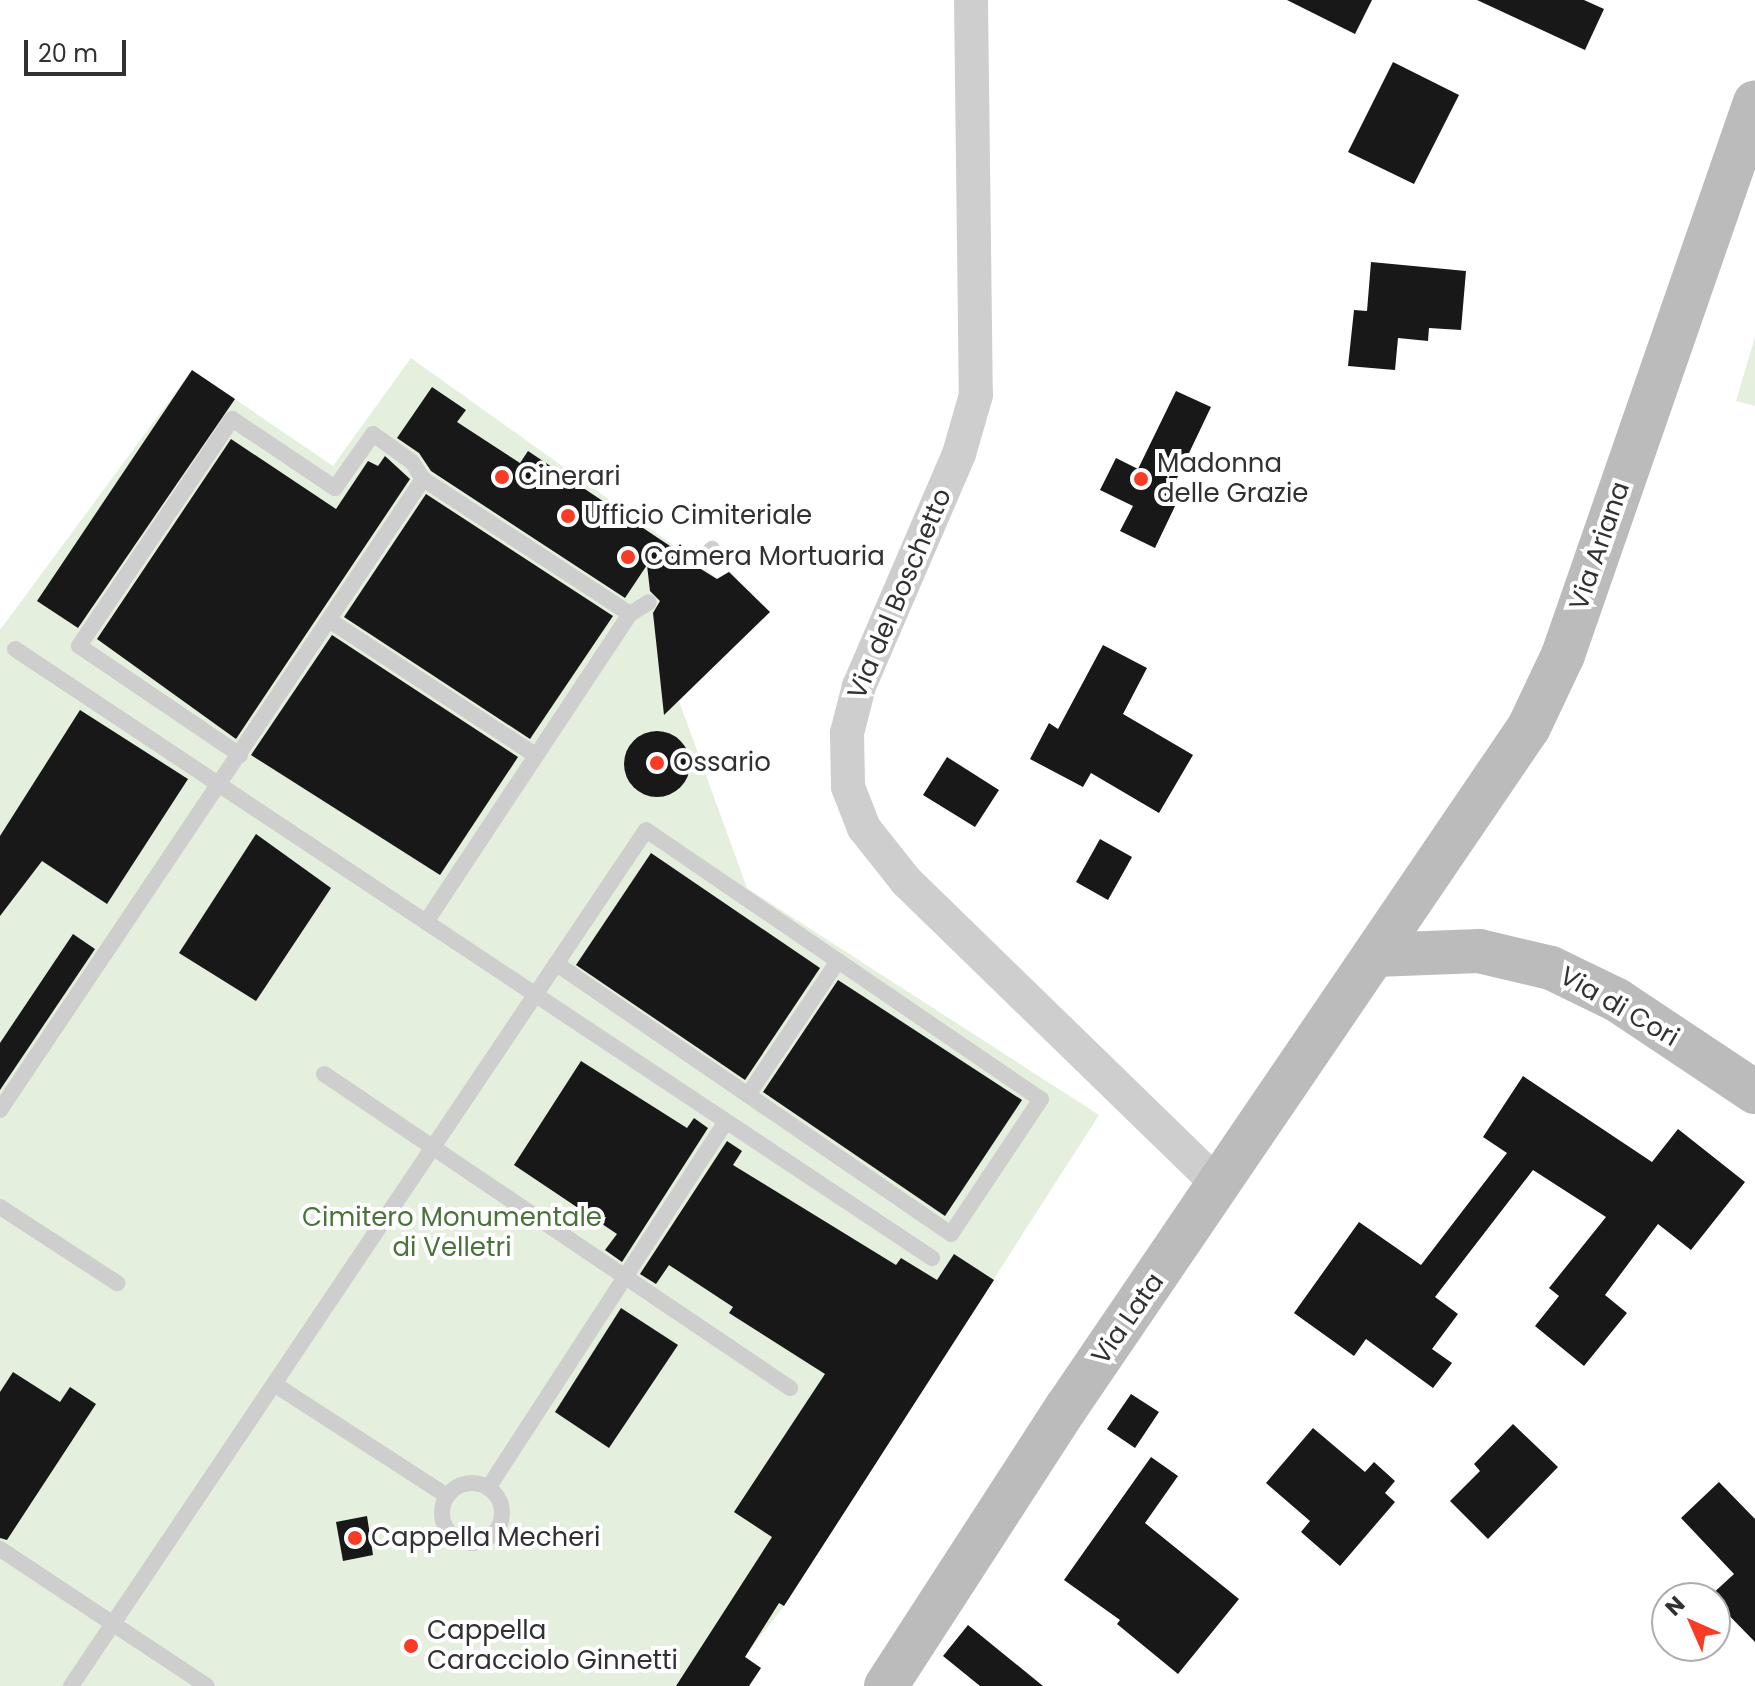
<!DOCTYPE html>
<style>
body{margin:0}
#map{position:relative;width:1755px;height:1686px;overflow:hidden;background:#fff;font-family:Poppins,sans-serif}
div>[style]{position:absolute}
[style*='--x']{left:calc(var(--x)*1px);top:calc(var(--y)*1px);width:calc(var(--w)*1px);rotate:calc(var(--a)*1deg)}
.green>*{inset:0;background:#e4efde}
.building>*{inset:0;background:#181818}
.round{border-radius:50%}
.lane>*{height:16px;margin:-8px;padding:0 8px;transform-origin:8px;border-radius:8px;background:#cecece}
.lane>.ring{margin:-8px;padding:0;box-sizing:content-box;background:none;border:16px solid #cecece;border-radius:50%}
.street>*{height:34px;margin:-17px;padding:0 17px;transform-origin:17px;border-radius:17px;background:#cecece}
.secondary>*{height:44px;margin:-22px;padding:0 22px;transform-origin:22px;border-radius:22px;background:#bbb}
.dots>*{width:22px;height:22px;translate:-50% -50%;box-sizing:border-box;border:4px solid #fff;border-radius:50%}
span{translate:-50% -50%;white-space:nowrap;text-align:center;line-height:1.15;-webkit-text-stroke:8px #fff;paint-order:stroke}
.poi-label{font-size:26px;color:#313131}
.left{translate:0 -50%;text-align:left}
.street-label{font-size:26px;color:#313131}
.park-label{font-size:26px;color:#497339}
.north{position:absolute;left:1651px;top:1582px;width:80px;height:80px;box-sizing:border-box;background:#fff;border:2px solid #adadad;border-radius:50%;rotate:315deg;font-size:22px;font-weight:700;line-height:32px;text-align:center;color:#313131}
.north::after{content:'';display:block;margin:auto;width:28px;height:36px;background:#f73b25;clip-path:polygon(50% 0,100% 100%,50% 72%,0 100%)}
.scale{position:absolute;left:24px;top:40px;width:102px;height:36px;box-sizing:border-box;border:4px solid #313131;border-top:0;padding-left:10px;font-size:24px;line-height:28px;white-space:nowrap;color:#313131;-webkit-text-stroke:6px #fff;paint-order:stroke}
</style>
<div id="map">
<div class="green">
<div style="clip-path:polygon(1755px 337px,1755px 406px,1736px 401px)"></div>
<div style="clip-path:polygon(411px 358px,677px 548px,680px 544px,717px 579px,729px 571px,770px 612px,679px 701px,747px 888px,1099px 1115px,784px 1606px,745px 1656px,761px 1668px,749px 1686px,0 1686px,0 630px,192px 370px,333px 466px)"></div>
</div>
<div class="building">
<div style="clip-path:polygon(1287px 0,1372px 0,1355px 34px)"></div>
<div style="clip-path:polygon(1477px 0,1584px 0,1604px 9px,1585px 50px)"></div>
<div style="clip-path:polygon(1393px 62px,1459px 95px,1414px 184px,1348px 152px)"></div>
<div style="clip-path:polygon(1371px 262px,1466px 271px,1461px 330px,1429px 328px,1428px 341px,1398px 338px,1395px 370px,1348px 366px,1354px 310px,1367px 311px)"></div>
<div style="clip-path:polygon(192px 370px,235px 399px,78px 628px,37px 601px)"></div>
<div style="clip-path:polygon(432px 387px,466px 410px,457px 422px,520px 463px,528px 451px,676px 550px,680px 544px,696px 566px,717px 579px,729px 572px,770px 612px,664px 715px,653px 613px,660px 601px,650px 591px,647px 565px,625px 598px,431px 471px,419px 453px,397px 438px)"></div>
<div style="clip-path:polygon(1176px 391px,1211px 407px,1168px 497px,1177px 502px,1155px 548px,1120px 531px,1133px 506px,1100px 490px,1116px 458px,1138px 469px)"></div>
<div style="clip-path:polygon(231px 439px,336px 509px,368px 461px,378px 466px,385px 456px,410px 479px,236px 739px,97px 639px)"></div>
<div style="clip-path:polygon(426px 494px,613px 616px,530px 739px,344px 617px)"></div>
<div style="clip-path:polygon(332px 635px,518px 757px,440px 875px,251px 755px)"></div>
<div style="clip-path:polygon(1103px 645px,1147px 668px,1123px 714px,1193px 755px,1159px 813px,1091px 773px,1083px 787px,1030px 759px,1049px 723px,1058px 729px)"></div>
<div style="clip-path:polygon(80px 710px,188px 779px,107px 904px,42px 861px,0 916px,0 836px)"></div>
<div class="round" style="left:624px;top:731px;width:66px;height:66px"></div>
<div style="clip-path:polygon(947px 757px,999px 790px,975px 827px,923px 795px)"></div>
<div style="clip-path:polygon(256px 834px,331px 888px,256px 1001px,179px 953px)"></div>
<div style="clip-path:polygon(1100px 839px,1132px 857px,1108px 900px,1076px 882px)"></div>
<div style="clip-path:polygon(651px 853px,820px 968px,745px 1080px,576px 965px)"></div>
<div style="clip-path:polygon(73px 934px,95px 949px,0 1090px,0 1043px)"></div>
<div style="clip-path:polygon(838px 980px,1022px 1100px,945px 1216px,763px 1092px)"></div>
<div style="clip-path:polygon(581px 1061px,687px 1128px,694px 1118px,708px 1128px,622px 1262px,605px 1250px,617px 1234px,514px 1165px)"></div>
<div style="clip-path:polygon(1523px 1076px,1652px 1162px,1678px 1129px,1745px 1182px,1691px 1250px,1658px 1224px,1605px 1295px,1627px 1313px,1584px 1366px,1535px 1326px,1559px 1296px,1549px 1288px,1606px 1217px,1533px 1170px,1435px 1297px,1458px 1314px,1432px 1349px,1452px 1363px,1433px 1388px,1366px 1339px,1354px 1356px,1294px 1313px,1359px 1222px,1421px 1265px,1507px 1153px,1483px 1137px)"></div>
<div style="clip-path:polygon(727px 1141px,742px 1151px,733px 1165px,896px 1265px,901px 1258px,937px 1280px,954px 1254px,994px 1280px,784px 1606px,779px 1603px,745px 1657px,761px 1668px,749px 1686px,676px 1686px,772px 1537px,734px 1512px,825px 1374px,729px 1313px,733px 1307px,669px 1265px,656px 1284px,640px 1274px)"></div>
<div style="clip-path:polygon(621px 1308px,678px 1345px,609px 1448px,555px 1412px)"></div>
<div style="clip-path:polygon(13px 1372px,60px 1402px,70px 1387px,96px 1404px,7px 1540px,0 1538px,0 1392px)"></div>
<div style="clip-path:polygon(1131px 1394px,1159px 1412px,1135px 1448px,1107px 1429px)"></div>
<div style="clip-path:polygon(1513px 1424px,1558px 1467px,1488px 1539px,1450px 1501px,1480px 1471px,1474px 1464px)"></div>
<div style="clip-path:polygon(1313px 1428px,1365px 1472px,1374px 1462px,1395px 1481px,1385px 1493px,1395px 1502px,1340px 1566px,1301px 1532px,1310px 1521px,1266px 1483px)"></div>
<div style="clip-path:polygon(1151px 1457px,1178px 1476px,1145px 1523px,1239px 1599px,1178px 1674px,1117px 1624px,1120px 1620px,1064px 1580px)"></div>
<div style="clip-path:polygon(1719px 1482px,1755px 1519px,1755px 1642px,1710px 1596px,1734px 1574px,1681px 1518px)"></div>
<div style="clip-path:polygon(367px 1516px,373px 1555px,343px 1561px,336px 1522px)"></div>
<div style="clip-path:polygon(968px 1625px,1043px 1686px,980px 1686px,943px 1656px)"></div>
</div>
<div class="lane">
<div style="--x:703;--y:558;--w:13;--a:-45"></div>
<div style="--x:329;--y:620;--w:246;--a:33.2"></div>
<div style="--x:15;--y:649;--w:1101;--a:33.59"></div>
<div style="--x:240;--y:755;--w:194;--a:-145.9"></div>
<div style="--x:79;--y:646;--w:274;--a:-56"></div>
<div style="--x:232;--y:419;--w:124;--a:33.8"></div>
<div style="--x:335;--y:488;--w:66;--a:-54.9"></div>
<div style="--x:373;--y:434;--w:48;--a:35.7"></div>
<div style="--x:412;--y:462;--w:20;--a:57"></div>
<div style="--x:423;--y:479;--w:247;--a:33.1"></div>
<div style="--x:426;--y:922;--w:369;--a:-56.5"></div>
<div style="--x:630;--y:614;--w:22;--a:-32"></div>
<div style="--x:324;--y:1074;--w:562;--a:33.97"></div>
<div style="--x:748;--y:1095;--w:161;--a:-56.1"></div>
<div style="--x:0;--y:1110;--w:760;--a:-56.16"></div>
<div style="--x:0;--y:1207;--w:140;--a:33"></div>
<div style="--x:274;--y:1384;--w:206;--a:32.9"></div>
<div class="ring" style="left:442px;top:1483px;width:44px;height:44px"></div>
<div style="--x:488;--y:1488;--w:435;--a:-57"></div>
<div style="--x:0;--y:1549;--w:248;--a:33.5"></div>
<div style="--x:71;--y:1686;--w:870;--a:-56.11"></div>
<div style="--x:556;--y:964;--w:161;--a:-56.1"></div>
<div style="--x:646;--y:830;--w:478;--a:34.3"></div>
<div style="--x:1041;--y:1099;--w:162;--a:123.7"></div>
<div style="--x:951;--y:1234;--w:478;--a:-145.6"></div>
</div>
<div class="street">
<div style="--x:971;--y:0;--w:395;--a:89.3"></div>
<div style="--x:976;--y:395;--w:61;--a:106.1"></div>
<div style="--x:959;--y:454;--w:253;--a:113.3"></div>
<div style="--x:859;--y:686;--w:49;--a:104.3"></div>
<div style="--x:847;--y:733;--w:54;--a:88.9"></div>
<div style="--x:848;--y:787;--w:44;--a:68.7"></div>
<div style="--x:864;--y:828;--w:68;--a:51.6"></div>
<div style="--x:906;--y:881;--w:438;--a:44.2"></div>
</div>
<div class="secondary">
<div style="--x:1375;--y:955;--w:104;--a:-2.2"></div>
<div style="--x:1479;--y:951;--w:74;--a:13.3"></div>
<div style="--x:1551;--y:968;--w:73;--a:25.9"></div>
<div style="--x:1617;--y:1000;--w:166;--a:33.7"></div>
<div style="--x:886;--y:1686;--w:331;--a:-57.1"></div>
<div style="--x:1066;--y:1408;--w:823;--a:-55.79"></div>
<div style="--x:1529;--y:727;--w:80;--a:-64.7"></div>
<div style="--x:1563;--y:655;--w:585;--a:-70.85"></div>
</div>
<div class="dots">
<div style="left:502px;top:477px;background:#f73b25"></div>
<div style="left:1141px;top:479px;background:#f73b25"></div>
<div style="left:568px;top:516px;background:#f73b25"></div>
<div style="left:628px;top:557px;background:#f73b25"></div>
<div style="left:657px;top:763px;background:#f73b25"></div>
<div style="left:355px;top:1538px;background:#f73b25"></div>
<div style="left:411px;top:1646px;background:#f73b25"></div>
</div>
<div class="poi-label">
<span class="left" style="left:1157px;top:479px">Madonna<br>delle Grazie</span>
<span class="left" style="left:518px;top:477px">Cinerari</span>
<span class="left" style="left:584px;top:516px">Ufficio Cimiteriale</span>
<span class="left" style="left:644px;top:557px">Camera Mortuaria</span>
<span class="left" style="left:673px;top:763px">Ossario</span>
<span class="left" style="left:371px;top:1538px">Cappella Mecheri</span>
<span class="left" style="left:427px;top:1646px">Cappella<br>Caracciolo Ginnetti</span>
</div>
<div class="street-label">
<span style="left:1600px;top:546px;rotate:-71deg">Via Ariana</span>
<span style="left:900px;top:594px;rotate:-67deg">Via del Boschetto</span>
<span style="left:1619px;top:1007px;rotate:30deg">Via di Cori</span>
<span style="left:1128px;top:1319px;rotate:-55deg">Via Lata</span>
</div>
<div class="park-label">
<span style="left:452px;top:1233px">Cimitero Monumentale<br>di Velletri</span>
</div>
<div class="north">N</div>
<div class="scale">20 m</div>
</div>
